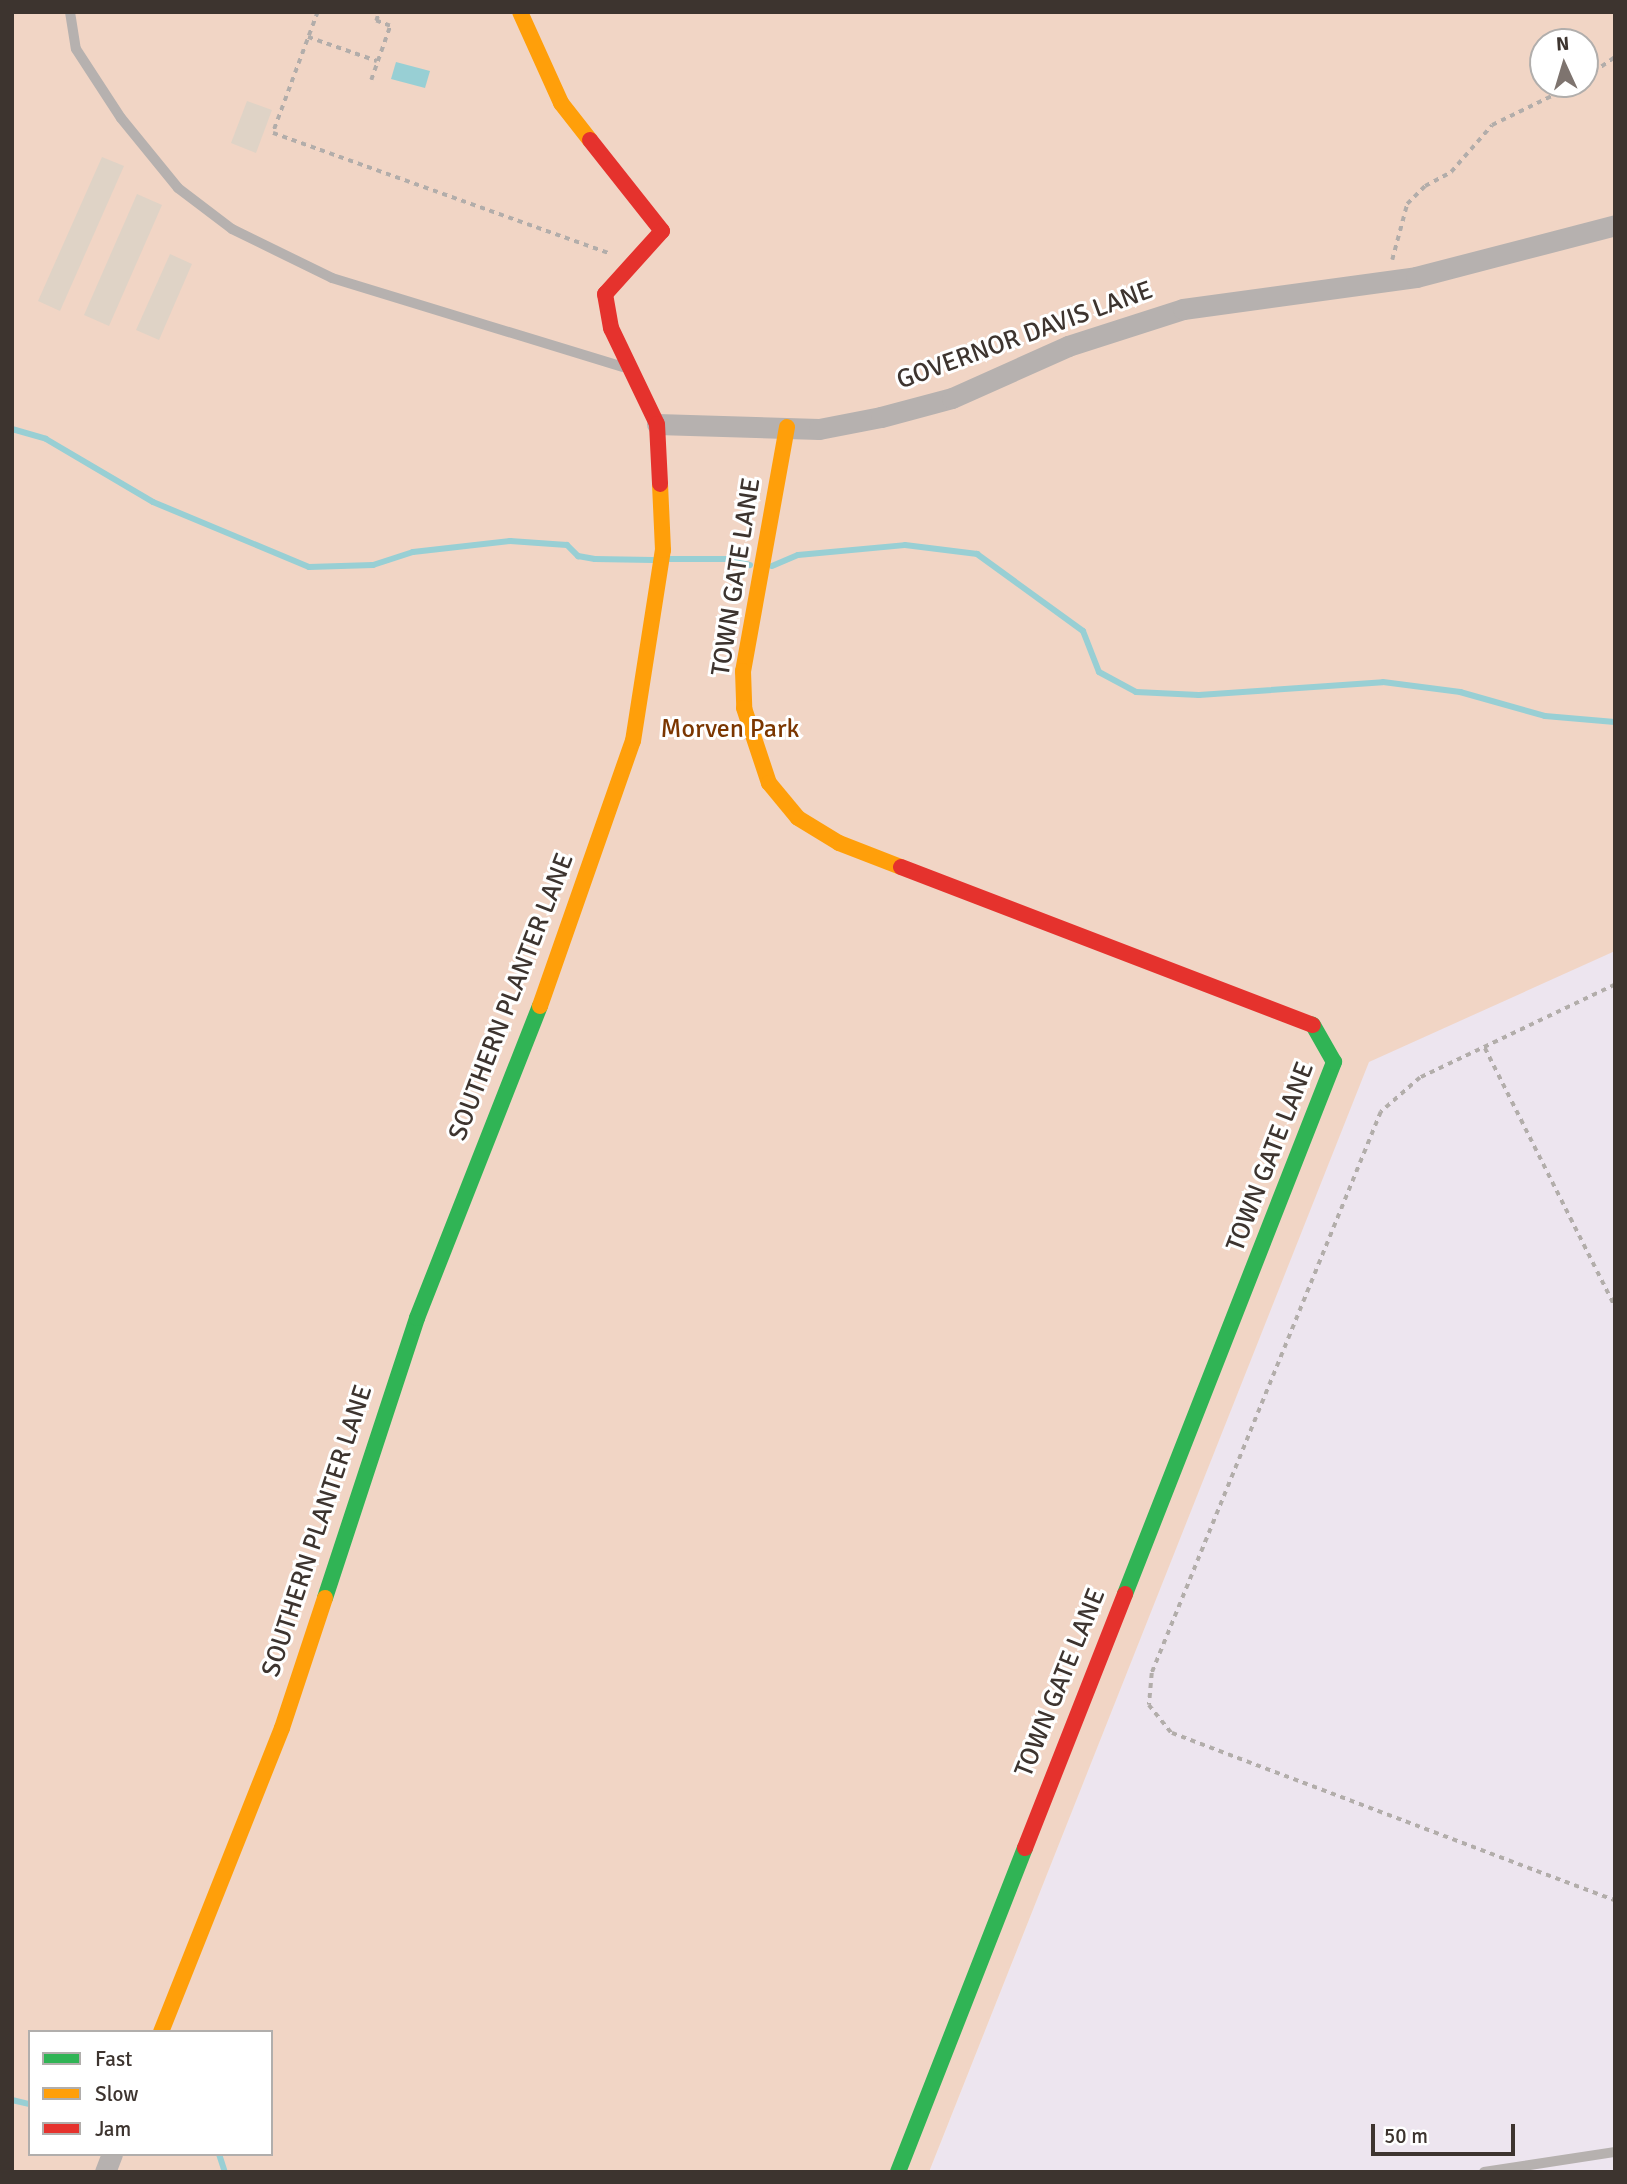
<!DOCTYPE html>
<style>
body{margin:0}
#map{position:relative;width:1627px;height:2184px;overflow:hidden;background:#f6ece6;font-family:Signika,sans-serif}
div>[style]{position:absolute}
[style*='--x']{left:calc(var(--x)*1px);top:calc(var(--y)*1px);width:calc(var(--w)*1px);rotate:calc(var(--a)*1deg)}
.education>*{inset:0;background:#ede5ef}
.green>*{inset:0;background:#f1d5c5}
.water>*{inset:0;background:#98cfd4}
.stream>*{height:6px;margin:-3px;padding:0 3px;transform-origin:3px;border-radius:3px;background:#98cfd4}
.building>*{inset:0;background:#dfd3c6}
.path>*{height:3.5px;margin-top:-1.75px;transform-origin:0;background:repeating-linear-gradient(90deg,#b2adaa 0 5px,transparent 0 10px)}
.lane>*{height:10px;margin:-5px;padding:0 5px;transform-origin:5px;border-radius:5px;background:#b6b1af}
.street>*{height:21px;margin:-10.5px;padding:0 10.5px;transform-origin:10.5px;border-radius:10.5px;background:#b6b1af}
.fast>*{height:16px;margin:-8px;padding:0 8px;transform-origin:8px;border-radius:8px;background:#30b455}
.slow>*{height:16px;margin:-8px;padding:0 8px;transform-origin:8px;border-radius:8px;background:#ff9f0a}
.jam>*{height:16px;margin:-8px;padding:0 8px;transform-origin:8px;border-radius:8px;background:#e5322d}
span{translate:-50% -50%;white-space:nowrap;text-align:center;line-height:1.15;-webkit-text-stroke:6px #fff;paint-order:stroke}
.street-label{font-size:26px;color:#3d342f}
.park-label{font-size:26px;color:#7b3600}
.frame{position:absolute;inset:0;border:14px solid #3d342f;pointer-events:none}
.legend{position:absolute;left:28px;top:2030px;width:245px;height:126px;box-sizing:border-box;background:#fff;border:2px solid #b1aeac;margin:0;padding:9px 12px;list-style:none;font-size:21px;color:#3d342f}
.legend li{display:flex;align-items:center;gap:14px;height:35px}
.legend b{width:35px;border:2px solid #b1aeac}
.north{position:absolute;left:1529px;top:28px;width:70px;height:70px;box-sizing:border-box;background:#fff;border:2px solid #b1aeac;border-radius:50%;rotate:356deg;font-size:19px;font-weight:700;line-height:28px;text-align:center;color:#3d342f}
.north::after{content:'';display:block;margin:auto;width:24px;height:32px;background:#7e746f;clip-path:polygon(50% 0,100% 100%,50% 72%,0 100%)}
.scale{position:absolute;left:1371px;top:2124px;width:144px;height:32px;box-sizing:border-box;border:4px solid #3d342f;border-top:0;padding-left:9px;font-size:21px;line-height:24px;white-space:nowrap;color:#3d342f;-webkit-text-stroke:5px #fff;paint-order:stroke}
</style>
<div id="map">
<div class="education">
<div style="clip-path:polygon(1615px 927px,1615px 2172px,929px 2172px,1384px 1023px)"></div>
</div>
<div class="green">
<div style="clip-path:polygon(evenodd,12px 12px,1615px 12px,1615px 951px,1369px 1062px,929px 2172px,12px 2172px,12px 12px,1543px 42px,1585px 42px,1585px 84px,1543px 84px,1543px 42px,12px 12px,30px 2032px,271px 2032px,271px 2154px,30px 2154px,30px 2032px)"></div>
</div>
<div class="water">
<div style="clip-path:polygon(396px 62px,430px 71px,425px 88px,391px 79px)"></div>
</div>
<div class="stream">
<div style="--x:12;--y:429;--w:35;--a:16"></div>
<div style="--x:46;--y:439;--w:124;--a:30.5"></div>
<div style="--x:153;--y:502;--w:169;--a:22.6"></div>
<div style="--x:309;--y:567;--w:64;--a:-1.8"></div>
<div style="--x:373;--y:565;--w:42;--a:-18"></div>
<div style="--x:413;--y:552;--w:98;--a:-6.5"></div>
<div style="--x:510;--y:541;--w:57;--a:4"></div>
<div style="--x:567;--y:545;--w:16;--a:45"></div>
<div style="--x:578;--y:556;--w:17;--a:10"></div>
<div style="--x:595;--y:559;--w:58;--a:1"></div>
<div style="--x:670;--y:559;--w:61;--a:0"></div>
<div style="--x:731;--y:559;--w:20;--a:18"></div>
<div style="--x:772;--y:566;--w:28;--a:-23"></div>
<div style="--x:798;--y:555;--w:107;--a:-5.3"></div>
<div style="--x:905;--y:545;--w:73;--a:7.1"></div>
<div style="--x:977;--y:554;--w:131;--a:36"></div>
<div style="--x:1083;--y:631;--w:44;--a:68.7"></div>
<div style="--x:1099;--y:672;--w:42;--a:28.4"></div>
<div style="--x:1136;--y:692;--w:63;--a:2.7"></div>
<div style="--x:1199;--y:695;--w:184;--a:-4"></div>
<div style="--x:1383;--y:682;--w:78;--a:7.4"></div>
<div style="--x:1460;--y:692;--w:88;--a:15.8"></div>
<div style="--x:1545;--y:716;--w:70;--a:4.9"></div>
<div style="--x:12;--y:2100;--w:18;--a:13"></div>
<div style="--x:219;--y:2154;--w:19;--a:72"></div>
</div>
<div class="building">
<div style="clip-path:polygon(247px 101px,272px 110px,256px 153px,231px 143px)"></div>
<div style="clip-path:polygon(102px 157px,124px 166px,60px 311px,38px 301px)"></div>
<div style="clip-path:polygon(137px 194px,162px 205px,109px 326px,84px 315px)"></div>
<div style="clip-path:polygon(170px 254px,192px 264px,159px 340px,136px 330px)"></div>
</div>
<div class="path">
<div style="--x:318;--y:12;--w:129;--a:110.4"></div>
<div style="--x:273;--y:133;--w:356;--a:19.7"></div>
<div style="--x:308;--y:37;--w:73;--a:19.2"></div>
<div style="--x:1585;--y:78;--w:37;--a:-35"></div>
<div style="--x:371;--y:80;--w:57;--a:-70.6"></div>
<div style="--x:390;--y:26;--w:15;--a:-160"></div>
<div style="--x:376;--y:21;--w:9;--a:-72"></div>
<div style="--x:1392;--y:260;--w:58;--a:-75"></div>
<div style="--x:1407;--y:204;--w:25;--a:-45"></div>
<div style="--x:1425;--y:186;--w:30;--a:-28"></div>
<div style="--x:1451;--y:172;--w:62;--a:-48.9"></div>
<div style="--x:1492;--y:125;--w:93;--a:-26"></div>
<div style="--x:1615;--y:985;--w:216;--a:154.5"></div>
<div style="--x:1420;--y:1078;--w:52;--a:138.9"></div>
<div style="--x:1381;--y:1112;--w:606;--a:112.21"></div>
<div style="--x:1152;--y:1673;--w:32;--a:95"></div>
<div style="--x:1149;--y:1705;--w:36;--a:51"></div>
<div style="--x:1172;--y:1733;--w:473;--a:20.7"></div>
<div style="--x:1485;--y:1048;--w:290;--a:63.3"></div>
</div>
<div class="lane">
<div style="--x:70;--y:12;--w:37;--a:81"></div>
<div style="--x:76;--y:49;--w:82;--a:56.9"></div>
<div style="--x:121;--y:118;--w:90;--a:50.8"></div>
<div style="--x:178;--y:188;--w:68;--a:37.2"></div>
<div style="--x:232;--y:229;--w:111;--a:26.1"></div>
<div style="--x:332;--y:278;--w:304;--a:17"></div>
<div style="--x:1484;--y:2172;--w:133;--a:-8.7"></div>
</div>
<div class="street">
<div style="--x:657;--y:424;--w:162;--a:1.8"></div>
<div style="--x:819;--y:429;--w:63;--a:-11"></div>
<div style="--x:881;--y:417;--w:73;--a:-15"></div>
<div style="--x:952;--y:398;--w:127;--a:-24.1"></div>
<div style="--x:1068;--y:346;--w:121;--a:-17.8"></div>
<div style="--x:1183;--y:309;--w:235;--a:-7.8"></div>
<div style="--x:1416;--y:277;--w:206;--a:-14.6"></div>
<div style="--x:105;--y:2172;--w:19;--a:-69"></div>
</div>
<div class="fast">
<div style="--x:1125;--y:1594;--w:572;--a:-68.55"></div>
<div style="--x:1334;--y:1062;--w:43;--a:-119.6"></div>
<div style="--x:325;--y:1598;--w:295;--a:-71.8"></div>
<div style="--x:417;--y:1318;--w:335;--a:-68.5"></div>
<div style="--x:898;--y:2172;--w:348;--a:-68.6"></div>
</div>
<div class="slow">
<div style="--x:520;--y:12;--w:100;--a:65.7"></div>
<div style="--x:561;--y:103;--w:47;--a:51.9"></div>
<div style="--x:787;--y:427;--w:248;--a:100.2"></div>
<div style="--x:743;--y:671;--w:37;--a:88"></div>
<div style="--x:744;--y:708;--w:79;--a:71.6"></div>
<div style="--x:769;--y:783;--w:45;--a:50.4"></div>
<div style="--x:798;--y:818;--w:48;--a:31.4"></div>
<div style="--x:839;--y:843;--w:66;--a:21.2"></div>
<div style="--x:540;--y:1006;--w:281;--a:-70.7"></div>
<div style="--x:633;--y:741;--w:193;--a:-81.1"></div>
<div style="--x:663;--y:550;--w:66;--a:-92.6"></div>
<div style="--x:161;--y:2032;--w:327;--a:-68.3"></div>
<div style="--x:282;--y:1728;--w:137;--a:-71.7"></div>
</div>
<div class="jam">
<div style="--x:590;--y:140;--w:116;--a:51.6"></div>
<div style="--x:662;--y:231;--w:85;--a:132.1"></div>
<div style="--x:605;--y:294;--w:35;--a:80"></div>
<div style="--x:611;--y:328;--w:106;--a:64.4"></div>
<div style="--x:657;--y:424;--w:60;--a:87.1"></div>
<div style="--x:901;--y:867;--w:441;--a:21"></div>
<div style="--x:1025;--y:1848;--w:273;--a:-68.5"></div>
</div>
<div class="street-label">
<span style="left:1025px;top:336px;rotate:-20deg">GOVERNOR DAVIS LANE</span>
<span style="left:737px;top:577px;rotate:-81deg">TOWN GATE LANE</span>
<span style="left:512px;top:997px;rotate:-69deg">SOUTHERN PLANTER LANE</span>
<span style="left:1271px;top:1157px;rotate:-69deg">TOWN GATE LANE</span>
<span style="left:318px;top:1531px;rotate:-72deg">SOUTHERN PLANTER LANE</span>
<span style="left:1061px;top:1683px;rotate:-68deg">TOWN GATE LANE</span>
</div>
<div class="park-label">
<span style="left:730px;top:730px">Morven Park</span>
</div>
<div class="frame"></div>
<ul class="legend">
<li><b style="height:9px;background:#30b455"></b>Fast</li>
<li><b style="height:9px;background:#ff9f0a"></b>Slow</li>
<li><b style="height:9px;background:#e5322d"></b>Jam</li>
</ul>
<div class="north">N</div>
<div class="scale">50 m</div>
</div>
